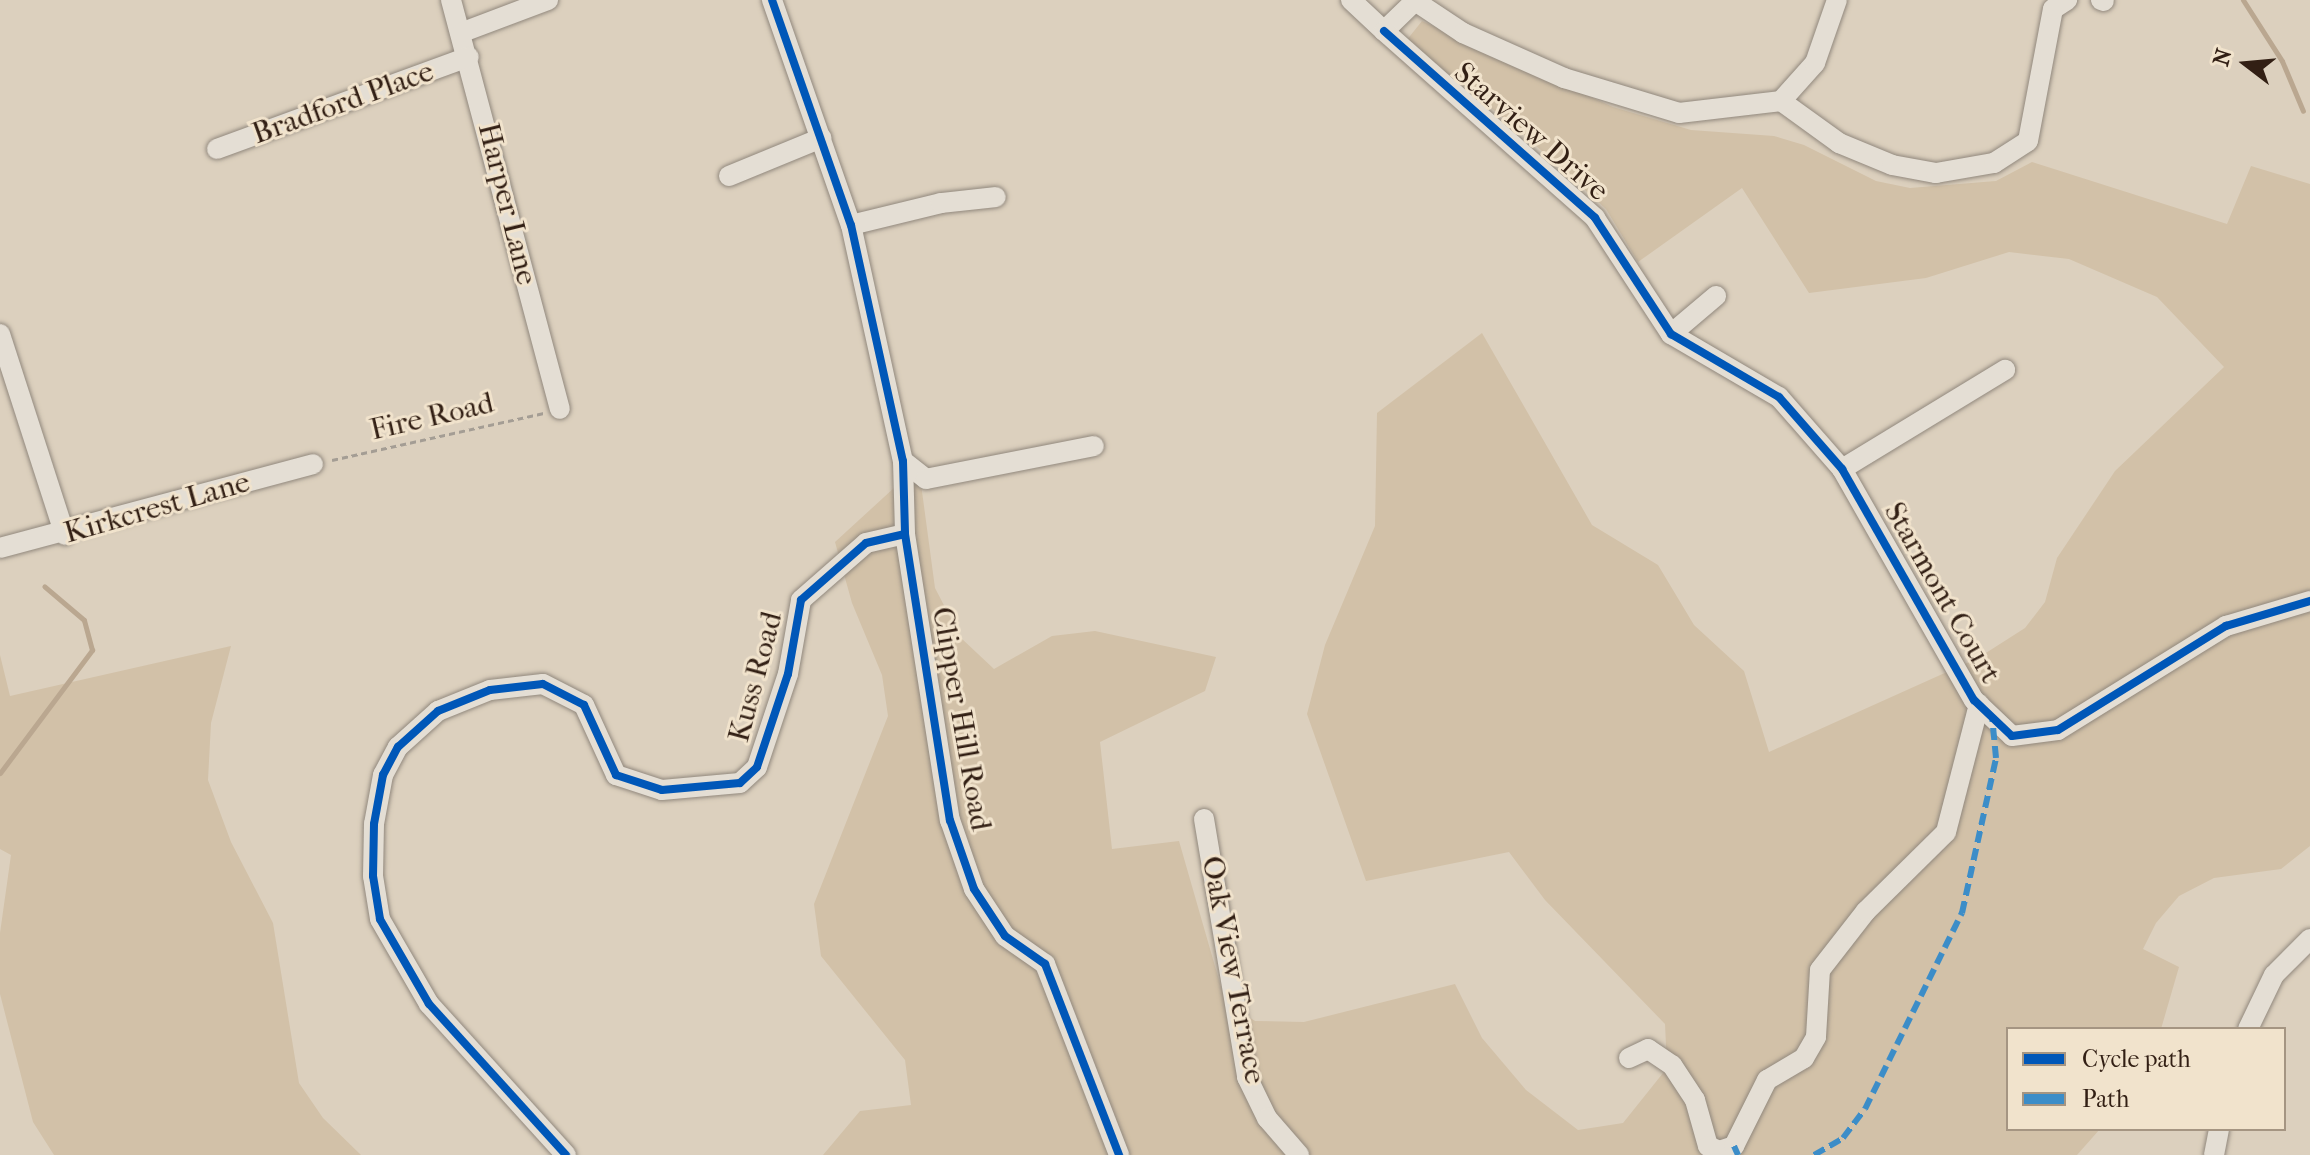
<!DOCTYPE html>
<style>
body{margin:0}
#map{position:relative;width:2310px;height:1155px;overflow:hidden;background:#dcd0be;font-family:"IM FELL French Canon",serif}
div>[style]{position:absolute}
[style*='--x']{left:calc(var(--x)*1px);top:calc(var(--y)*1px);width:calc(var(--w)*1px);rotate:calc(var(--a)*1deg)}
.green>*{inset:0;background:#d2c1a8}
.stream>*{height:5px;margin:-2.5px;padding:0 2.5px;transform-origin:2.5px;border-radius:2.5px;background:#baa790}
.path>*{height:3px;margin-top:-1.5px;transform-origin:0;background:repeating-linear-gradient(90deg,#a49d94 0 6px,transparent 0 10px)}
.roads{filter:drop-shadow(0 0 2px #91887d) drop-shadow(0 0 2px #91887d)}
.minor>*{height:20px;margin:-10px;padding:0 10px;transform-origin:10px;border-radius:10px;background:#e4ded4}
.quiet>*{height:6px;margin-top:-3px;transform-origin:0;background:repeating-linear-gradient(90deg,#3c8dc8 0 12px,transparent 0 18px)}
.cycleway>*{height:8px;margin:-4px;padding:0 4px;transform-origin:4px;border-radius:4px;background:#0057b8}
span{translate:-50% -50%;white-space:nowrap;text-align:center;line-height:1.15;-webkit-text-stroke:6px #f1e3cc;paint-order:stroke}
.street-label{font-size:30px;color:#321f14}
.legend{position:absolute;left:2006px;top:1027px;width:280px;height:104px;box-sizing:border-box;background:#f1e3cc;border:2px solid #a59582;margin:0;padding:10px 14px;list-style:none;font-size:24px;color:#321f14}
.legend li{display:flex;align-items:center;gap:16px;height:40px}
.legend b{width:40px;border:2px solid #a59582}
.north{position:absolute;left:2206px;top:24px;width:80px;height:80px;-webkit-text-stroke:6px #f1e3cc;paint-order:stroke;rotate:286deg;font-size:22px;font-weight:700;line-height:32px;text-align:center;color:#321f14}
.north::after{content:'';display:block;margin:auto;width:28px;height:36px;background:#321f14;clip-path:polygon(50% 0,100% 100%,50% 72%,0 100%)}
</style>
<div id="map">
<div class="green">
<div style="clip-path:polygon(1422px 21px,1613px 107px,1691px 130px,1774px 136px,1804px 145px,1876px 181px,1910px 188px,1996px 181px,2032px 162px,2227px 224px,2251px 166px,2310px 184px,2310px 846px,2281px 869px,2214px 878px,2179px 896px,2156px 923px,2143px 949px,2179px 967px,2161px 1029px,2008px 1029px,2008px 1129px,2100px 1129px,2077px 1155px,823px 1155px,860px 1111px,911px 1105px,905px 1060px,821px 956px,814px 904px,888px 716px,882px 675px,852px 603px,835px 542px,895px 487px,921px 484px,935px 588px,961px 638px,994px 669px,1052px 636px,1095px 631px,1216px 657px,1205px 691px,1100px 742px,1112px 849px,1179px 841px,1225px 1001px,1255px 1021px,1304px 1022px,1455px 984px,1482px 1038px,1526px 1090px,1578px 1130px,1623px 1123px,1667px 1068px,1665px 1024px,1545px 900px,1509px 852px,1366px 881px,1307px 714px,1325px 645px,1375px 526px,1377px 413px,1482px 333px,1592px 525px,1658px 565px,1694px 625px,1744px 671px,1769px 752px,1978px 658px,2025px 628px,2045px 602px,2057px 558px,2115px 471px,2224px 367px,2157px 297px,2069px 259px,2009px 252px,1926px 278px,1809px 293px,1742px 188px,1638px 262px,1606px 209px,1520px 131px,1406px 41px)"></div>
<div style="clip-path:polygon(231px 646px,211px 723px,208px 780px,231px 842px,273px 923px,299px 1083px,323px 1118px,361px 1155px,54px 1155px,33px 1122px,0 994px,0 933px,11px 855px,0 849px,0 655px,10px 696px)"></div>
</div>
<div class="stream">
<div style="--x:2243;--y:0;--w:72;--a:57.4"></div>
<div style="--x:2282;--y:61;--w:54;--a:67.2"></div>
<div style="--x:0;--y:773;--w:154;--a:-53.2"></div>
<div style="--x:92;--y:650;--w:31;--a:-105"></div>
<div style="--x:84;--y:620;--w:52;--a:-139.6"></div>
</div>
<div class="path">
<div style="--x:332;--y:460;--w:217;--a:-12.5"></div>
</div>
<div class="roads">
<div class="minor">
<div style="--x:451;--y:0;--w:423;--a:75.1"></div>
<div style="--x:772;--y:0;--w:238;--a:70.7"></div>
<div style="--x:851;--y:225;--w:242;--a:77.6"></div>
<div style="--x:903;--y:461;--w:73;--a:88.4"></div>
<div style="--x:905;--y:534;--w:290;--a:81.1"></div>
<div style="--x:950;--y:820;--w:73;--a:70.8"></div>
<div style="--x:974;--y:889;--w:56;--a:56.6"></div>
<div style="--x:1005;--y:936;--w:49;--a:35"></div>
<div style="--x:1045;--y:964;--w:205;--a:68.8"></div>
<div style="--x:1351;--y:0;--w:45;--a:43.2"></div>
<div style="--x:1384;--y:31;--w:43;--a:-44.1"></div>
<div style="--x:1415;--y:1;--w:58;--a:33.7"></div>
<div style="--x:1463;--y:33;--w:111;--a:24"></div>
<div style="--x:1564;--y:78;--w:120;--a:16.9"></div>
<div style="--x:1679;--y:113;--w:103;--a:-6.7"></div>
<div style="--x:1781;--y:101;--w:72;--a:35.9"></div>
<div style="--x:1839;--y:143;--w:57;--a:22.5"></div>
<div style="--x:1892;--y:165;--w:45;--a:10.3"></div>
<div style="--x:1936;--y:173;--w:59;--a:-9.8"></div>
<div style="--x:1994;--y:163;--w:40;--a:-32.9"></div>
<div style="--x:2028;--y:141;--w:134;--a:-79.3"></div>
<div style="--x:2053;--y:9;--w:17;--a:-33"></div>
<div style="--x:2101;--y:0;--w:3;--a:18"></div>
<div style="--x:1384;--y:31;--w:282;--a:41.5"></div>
<div style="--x:1595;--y:218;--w:139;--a:56.8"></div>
<div style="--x:1671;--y:334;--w:125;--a:30.3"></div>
<div style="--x:1779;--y:397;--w:96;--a:48.8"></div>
<div style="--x:1842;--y:469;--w:266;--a:60.3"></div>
<div style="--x:1974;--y:700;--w:52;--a:43.5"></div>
<div style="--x:2012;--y:736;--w:46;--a:-7.4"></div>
<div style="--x:2058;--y:730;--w:198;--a:-31.8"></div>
<div style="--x:2226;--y:626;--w:88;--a:-16.6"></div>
<div style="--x:463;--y:32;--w:91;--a:-20.6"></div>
<div style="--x:1781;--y:101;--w:51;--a:-48.2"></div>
<div style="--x:1815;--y:63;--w:67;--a:-70.8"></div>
<div style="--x:217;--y:149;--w:268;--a:-20.1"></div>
<div style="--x:729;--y:176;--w:100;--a:-22.4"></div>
<div style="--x:851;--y:225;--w:93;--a:-13.7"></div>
<div style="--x:941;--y:203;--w:55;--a:-6.2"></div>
<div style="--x:0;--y:334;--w:211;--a:72.1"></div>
<div style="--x:1671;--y:334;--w:59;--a:-40.2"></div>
<div style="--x:903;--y:461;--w:29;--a:38"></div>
<div style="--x:926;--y:479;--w:171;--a:-11.1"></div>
<div style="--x:1842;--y:469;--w:191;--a:-31.3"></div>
<div style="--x:0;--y:548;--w:324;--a:-15"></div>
<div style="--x:1204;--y:819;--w:262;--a:80.5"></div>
<div style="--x:1247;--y:1077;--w:46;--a:64"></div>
<div style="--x:1267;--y:1118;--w:49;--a:49.1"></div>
<div style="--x:2248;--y:1029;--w:60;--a:-64.3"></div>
<div style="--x:2274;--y:975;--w:51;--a:-45"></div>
<div style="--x:1629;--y:1058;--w:21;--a:-25"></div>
<div style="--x:1648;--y:1049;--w:29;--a:34"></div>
<div style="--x:1672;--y:1065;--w:42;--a:56.7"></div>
<div style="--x:1695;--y:1100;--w:48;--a:74.2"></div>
<div style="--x:1708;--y:1146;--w:12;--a:24"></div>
<div style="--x:1719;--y:1151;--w:16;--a:-18"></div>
<div style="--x:1734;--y:1146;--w:74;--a:-63.4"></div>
<div style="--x:1767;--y:1080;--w:43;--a:-30.7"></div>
<div style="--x:1804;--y:1058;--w:24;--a:-60"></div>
<div style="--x:1816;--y:1037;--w:67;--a:-86.6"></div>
<div style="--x:1820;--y:970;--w:75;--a:-52.1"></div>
<div style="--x:1866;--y:911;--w:112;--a:-44.6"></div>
<div style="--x:1946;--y:832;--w:132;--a:-75.5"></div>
<div style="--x:566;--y:1155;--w:204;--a:-132.2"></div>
<div style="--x:429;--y:1004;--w:98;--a:-120"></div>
<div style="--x:380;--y:919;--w:44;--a:-99.2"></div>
<div style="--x:373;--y:876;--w:52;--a:-88.9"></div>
<div style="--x:374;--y:824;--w:50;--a:-79.6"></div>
<div style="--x:383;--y:775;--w:32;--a:-62"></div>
<div style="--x:398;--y:747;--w:54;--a:-42"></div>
<div style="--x:438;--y:711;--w:56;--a:-22"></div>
<div style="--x:490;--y:690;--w:53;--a:-6.5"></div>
<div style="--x:543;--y:684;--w:46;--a:27.1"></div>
<div style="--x:584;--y:705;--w:77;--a:65.4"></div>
<div style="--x:616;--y:775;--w:48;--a:18.1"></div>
<div style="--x:662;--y:790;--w:78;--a:-5.1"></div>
<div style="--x:740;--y:783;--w:23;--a:-43"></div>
<div style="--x:757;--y:767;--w:98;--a:-71.6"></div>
<div style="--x:788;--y:674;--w:75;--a:-80"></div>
<div style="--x:801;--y:600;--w:86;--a:-41.2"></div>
<div style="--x:866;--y:543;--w:40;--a:-13"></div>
<div style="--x:2214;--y:1155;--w:26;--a:-79"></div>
</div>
</div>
<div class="quiet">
<div style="--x:1734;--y:1146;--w:10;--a:66"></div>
<div style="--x:1814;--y:1155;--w:34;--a:-30"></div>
<div style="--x:1843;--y:1138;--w:36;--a:-53"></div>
<div style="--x:1865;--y:1109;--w:219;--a:-63.7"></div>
<div style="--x:1962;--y:913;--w:159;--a:-77.6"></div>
<div style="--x:1996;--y:758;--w:42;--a:-95.4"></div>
</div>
<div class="cycleway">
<div style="--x:772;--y:0;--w:238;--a:70.7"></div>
<div style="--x:851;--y:225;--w:242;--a:77.6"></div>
<div style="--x:903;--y:461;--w:73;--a:88.4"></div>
<div style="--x:905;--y:534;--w:290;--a:81.1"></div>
<div style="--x:950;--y:820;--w:73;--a:70.8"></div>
<div style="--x:974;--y:889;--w:56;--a:56.6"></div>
<div style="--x:1005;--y:936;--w:49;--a:35"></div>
<div style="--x:1045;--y:964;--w:205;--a:68.8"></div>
<div style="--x:1384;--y:31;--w:282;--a:41.5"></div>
<div style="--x:1595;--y:218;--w:139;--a:56.8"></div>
<div style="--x:1671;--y:334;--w:125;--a:30.3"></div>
<div style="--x:1779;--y:397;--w:96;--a:48.8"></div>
<div style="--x:1842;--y:469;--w:266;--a:60.3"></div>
<div style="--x:1974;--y:700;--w:52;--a:43.5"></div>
<div style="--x:2012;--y:736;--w:46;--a:-7.4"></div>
<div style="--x:2058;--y:730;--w:198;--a:-31.8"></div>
<div style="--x:2226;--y:626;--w:88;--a:-16.6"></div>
<div style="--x:566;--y:1155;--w:204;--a:-132.2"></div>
<div style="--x:429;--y:1004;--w:98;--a:-120"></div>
<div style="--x:380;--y:919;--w:44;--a:-99.2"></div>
<div style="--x:373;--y:876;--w:52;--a:-88.9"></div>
<div style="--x:374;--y:824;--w:50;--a:-79.6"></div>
<div style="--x:383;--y:775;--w:32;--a:-62"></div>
<div style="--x:398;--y:747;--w:54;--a:-42"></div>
<div style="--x:438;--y:711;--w:56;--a:-22"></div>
<div style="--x:490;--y:690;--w:53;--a:-6.5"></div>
<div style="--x:543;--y:684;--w:46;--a:27.1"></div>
<div style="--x:584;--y:705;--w:77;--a:65.4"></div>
<div style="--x:616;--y:775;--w:48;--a:18.1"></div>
<div style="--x:662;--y:790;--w:78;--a:-5.1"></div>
<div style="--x:740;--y:783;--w:23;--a:-43"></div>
<div style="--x:757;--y:767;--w:98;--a:-71.6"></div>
<div style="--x:788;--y:674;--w:75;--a:-80"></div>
<div style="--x:801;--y:600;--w:86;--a:-41.2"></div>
<div style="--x:866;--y:543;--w:40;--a:-13"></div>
</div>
<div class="street-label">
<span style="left:343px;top:103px;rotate:-20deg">Bradford Place</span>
<span style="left:1531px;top:132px;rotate:41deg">Starview Drive</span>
<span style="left:507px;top:204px;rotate:76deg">Harper Lane</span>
<span style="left:432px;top:417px;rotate:-13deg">Fire Road</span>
<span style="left:157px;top:508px;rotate:-16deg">Kirkcrest Lane</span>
<span style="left:1942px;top:593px;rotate:60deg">Starmont Court</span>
<span style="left:756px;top:677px;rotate:-75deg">Kuss Road</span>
<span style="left:961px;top:719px;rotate:80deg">Clipper Hill Road</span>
<span style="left:1233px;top:970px;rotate:79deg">Oak View Terrace</span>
</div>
<ul class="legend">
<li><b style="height:10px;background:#0057b8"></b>Cycle path</li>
<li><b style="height:10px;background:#3c8dc8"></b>Path</li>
</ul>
<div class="north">N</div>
</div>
